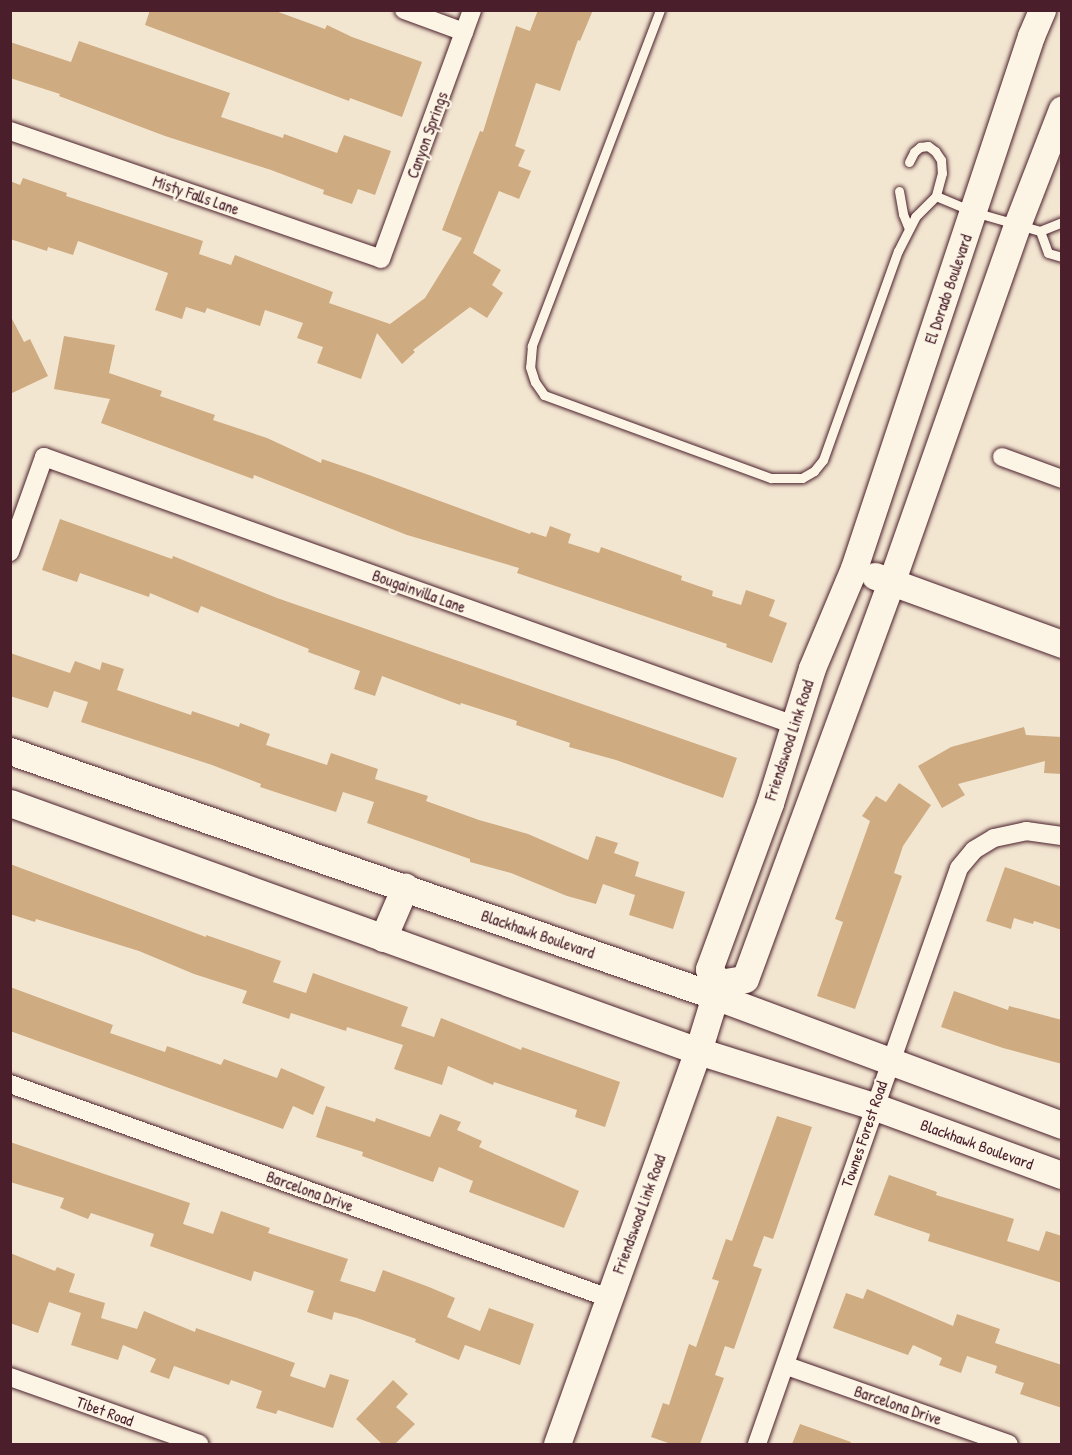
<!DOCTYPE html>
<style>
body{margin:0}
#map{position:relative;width:1072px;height:1455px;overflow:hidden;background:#f3e6d1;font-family:"Patrick Hand",sans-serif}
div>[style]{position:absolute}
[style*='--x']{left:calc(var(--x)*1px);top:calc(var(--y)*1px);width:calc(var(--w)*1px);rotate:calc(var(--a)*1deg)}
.building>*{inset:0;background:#ceab81}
.roads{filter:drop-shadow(0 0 2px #4a1f2b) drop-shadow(0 0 2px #4a1f2b)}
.lane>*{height:9px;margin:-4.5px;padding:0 4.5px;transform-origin:4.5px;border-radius:4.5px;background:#fcf5e5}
.street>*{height:18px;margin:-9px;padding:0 9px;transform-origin:9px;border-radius:9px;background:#fcf5e5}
.secondary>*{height:27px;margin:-13.5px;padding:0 13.5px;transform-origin:13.5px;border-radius:13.5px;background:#fcf5e5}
span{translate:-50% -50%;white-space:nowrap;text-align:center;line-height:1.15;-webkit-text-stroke:4.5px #fcf5e5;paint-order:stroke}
.street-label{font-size:16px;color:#4a1f2b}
.frame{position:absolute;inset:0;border:12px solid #4a1f2b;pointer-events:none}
</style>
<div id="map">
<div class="building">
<div style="clip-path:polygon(150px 10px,273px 10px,325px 29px,327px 25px,352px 37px,422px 62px,402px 117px,350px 98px,349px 101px,145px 25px)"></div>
<div style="clip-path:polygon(538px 10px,593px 10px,580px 41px,578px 40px,560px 91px,536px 83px,515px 146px,525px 150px,518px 166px,531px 171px,519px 199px,499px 191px,473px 253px,501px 270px,492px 285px,503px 293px,487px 318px,470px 307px,413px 350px,415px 352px,402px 364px,377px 333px,361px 379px,317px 363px,323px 347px,297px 338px,303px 323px,265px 310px,260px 326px,207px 308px,205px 313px,186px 307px,182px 319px,155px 310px,168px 273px,78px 241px,73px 255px,48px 247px,47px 251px,10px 239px,10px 181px,20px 185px,23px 178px,67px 193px,66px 196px,203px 241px,199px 254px,231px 265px,235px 255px,333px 292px,329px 303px,390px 324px,425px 298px,462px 238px,442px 230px,480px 131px,483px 132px,516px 26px,530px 31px)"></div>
<div style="clip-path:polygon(79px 41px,230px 93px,221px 117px,283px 138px,284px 134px,337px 153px,344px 135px,391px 151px,375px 195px,358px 189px,352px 204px,323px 194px,324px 190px,271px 170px,165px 136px,59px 96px,60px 94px,10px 78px,10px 42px,71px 62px)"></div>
<div style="clip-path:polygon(10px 315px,24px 342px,30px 339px,48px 376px,10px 394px)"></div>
<div style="clip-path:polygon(64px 336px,115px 345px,109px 373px,162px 391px,160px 396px,215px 415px,213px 420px,267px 438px,321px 463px,322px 459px,369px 475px,530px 534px,531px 532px,546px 537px,550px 526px,571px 534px,568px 543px,599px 553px,601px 547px,682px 576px,681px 580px,713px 591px,712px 596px,741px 605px,746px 590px,775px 600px,769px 616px,787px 623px,772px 663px,726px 647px,727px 644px,517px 573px,519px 568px,407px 535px,254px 475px,253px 479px,101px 423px,110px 399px,54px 389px)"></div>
<div style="clip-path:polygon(60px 519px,172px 559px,173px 556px,277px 598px,737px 758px,723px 798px,616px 760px,569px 747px,570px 743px,516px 725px,517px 721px,461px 703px,460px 705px,382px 676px,375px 696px,354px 689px,360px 671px,308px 652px,309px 649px,201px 606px,198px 613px,150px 593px,149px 597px,80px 573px,77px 582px,42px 570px)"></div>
<div style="clip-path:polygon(10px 653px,70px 673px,75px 661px,100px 670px,102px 662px,124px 669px,117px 690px,191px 715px,192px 711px,239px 727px,240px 723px,270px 734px,266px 745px,327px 765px,331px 753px,378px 769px,375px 779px,428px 796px,426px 801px,479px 820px,528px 834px,588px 860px,596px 836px,618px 843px,614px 853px,639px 862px,635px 876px,685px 892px,673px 929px,629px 915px,635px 895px,603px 884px,596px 904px,567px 896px,511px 873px,470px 862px,470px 859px,367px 823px,374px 802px,343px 792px,336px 812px,260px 787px,261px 784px,212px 765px,81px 722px,88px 702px,54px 691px,48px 708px,10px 696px)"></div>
<div style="clip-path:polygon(1024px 727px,1026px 735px,1062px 737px,1062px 774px,1044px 773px,1045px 761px,958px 784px,965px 795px,942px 808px,918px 766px,951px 747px)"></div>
<div style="clip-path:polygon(899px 783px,931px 805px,903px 846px,894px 873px,902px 876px,855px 1009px,817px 996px,843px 922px,835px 919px,870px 821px,862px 816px,876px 796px,886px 802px)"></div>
<div style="clip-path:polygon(10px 864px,206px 937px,206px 935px,281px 961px,273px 982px,306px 993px,313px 973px,408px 1007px,401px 1026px,434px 1037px,441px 1018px,521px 1050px,522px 1047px,620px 1082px,605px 1127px,575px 1117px,577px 1110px,494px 1082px,493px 1085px,448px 1066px,442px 1085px,394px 1069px,403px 1045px,347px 1027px,346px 1031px,291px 1013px,289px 1019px,242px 1003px,247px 991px,194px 974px,139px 951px,36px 919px,35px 922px,10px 914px)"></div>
<div style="clip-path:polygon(1005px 867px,1062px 887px,1062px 930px,1034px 921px,1033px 924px,1014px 918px,1011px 929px,986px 921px)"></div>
<div style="clip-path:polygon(10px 987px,113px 1025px,110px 1033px,165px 1052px,167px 1046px,221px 1065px,224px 1059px,277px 1078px,281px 1068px,325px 1087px,313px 1115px,293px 1106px,283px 1129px,10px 1031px)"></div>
<div style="clip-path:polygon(954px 991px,1008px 1010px,1009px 1006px,1062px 1020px,1062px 1064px,1003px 1048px,941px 1027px)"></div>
<div style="clip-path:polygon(326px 1106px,375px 1122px,376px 1118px,430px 1137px,440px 1114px,461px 1122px,457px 1130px,482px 1141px,479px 1147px,579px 1191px,564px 1228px,469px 1192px,473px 1181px,439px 1167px,433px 1182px,362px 1156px,363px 1152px,316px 1137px)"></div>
<div style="clip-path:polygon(777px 1116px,812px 1127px,773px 1239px,764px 1236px,753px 1266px,762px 1269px,734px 1349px,725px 1346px,715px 1375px,724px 1378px,700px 1444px,671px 1444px,651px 1437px,663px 1403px,669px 1405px,689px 1344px,696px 1347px,719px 1281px,712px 1279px,726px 1239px,732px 1241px)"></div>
<div style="clip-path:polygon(10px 1142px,190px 1203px,183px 1224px,213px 1234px,221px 1211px,270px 1228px,268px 1233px,348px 1259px,340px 1281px,375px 1292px,383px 1270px,429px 1287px,455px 1298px,447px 1317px,480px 1331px,489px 1308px,534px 1324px,520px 1365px,465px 1345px,459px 1360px,415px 1342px,416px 1339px,357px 1318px,334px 1312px,332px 1320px,307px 1312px,314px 1291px,254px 1271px,251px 1281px,150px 1246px,154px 1234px,91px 1213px,88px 1219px,60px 1208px,64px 1198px,10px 1182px)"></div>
<div style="clip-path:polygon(889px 1175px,937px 1192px,936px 1195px,1014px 1219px,1007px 1241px,1039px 1251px,1046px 1231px,1062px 1236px,1062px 1283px,928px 1241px,930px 1234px,874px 1215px)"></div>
<div style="clip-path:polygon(10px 1253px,55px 1271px,57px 1267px,75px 1274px,69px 1292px,105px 1303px,101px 1318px,137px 1329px,144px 1311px,195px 1332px,196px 1328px,295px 1363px,290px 1376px,325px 1388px,330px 1374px,349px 1380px,333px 1428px,278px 1410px,276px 1414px,256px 1408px,262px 1391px,231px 1380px,229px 1385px,174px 1366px,169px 1379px,150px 1372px,156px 1359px,123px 1345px,118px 1360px,71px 1345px,81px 1313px,49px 1302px,38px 1333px,10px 1323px)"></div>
<div style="clip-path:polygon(867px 1289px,953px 1326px,957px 1314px,1000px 1329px,995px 1343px,1062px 1365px,1062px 1408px,1020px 1394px,1024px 1383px,995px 1373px,997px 1366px,967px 1356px,961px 1373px,939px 1365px,942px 1358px,913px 1345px,908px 1355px,833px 1328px,846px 1293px,863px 1299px)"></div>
<div style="clip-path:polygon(393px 1380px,408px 1394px,396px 1407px,415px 1424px,395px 1444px,382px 1444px,356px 1419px)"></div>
<div style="clip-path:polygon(800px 1424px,851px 1442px,850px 1444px,792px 1444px)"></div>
</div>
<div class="roads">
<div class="lane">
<div style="--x:660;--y:10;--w:360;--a:110.9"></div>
<div style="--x:532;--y:346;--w:21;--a:95"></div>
<div style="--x:530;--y:367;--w:16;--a:72"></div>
<div style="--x:535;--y:382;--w:16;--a:55"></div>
<div style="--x:544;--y:395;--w:242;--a:20.1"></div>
<div style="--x:771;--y:478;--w:31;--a:0"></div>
<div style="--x:802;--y:478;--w:14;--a:-30"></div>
<div style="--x:814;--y:471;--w:14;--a:-51"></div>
<div style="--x:823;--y:460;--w:222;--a:-70.3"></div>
<div style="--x:898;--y:251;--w:38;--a:-63"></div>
<div style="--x:915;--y:217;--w:30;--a:-45"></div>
<div style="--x:936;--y:196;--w:41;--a:22.8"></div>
<div style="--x:974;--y:212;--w:69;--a:16.1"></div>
<div style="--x:1040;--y:231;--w:24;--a:-22"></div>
<div style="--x:909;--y:162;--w:11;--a:-63"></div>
<div style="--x:914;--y:152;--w:8;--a:-40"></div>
<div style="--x:920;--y:147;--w:8;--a:-7"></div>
<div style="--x:928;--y:146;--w:9;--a:36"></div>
<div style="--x:935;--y:151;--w:11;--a:56"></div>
<div style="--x:941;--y:160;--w:13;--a:86"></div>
<div style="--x:942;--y:173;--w:24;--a:105"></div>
<div style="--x:899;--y:191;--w:23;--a:80"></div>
<div style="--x:903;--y:214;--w:16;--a:68"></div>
<div style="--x:1040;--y:231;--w:23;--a:70"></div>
<div style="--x:1048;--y:253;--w:15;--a:16"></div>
</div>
<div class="street">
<div style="--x:404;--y:10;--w:64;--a:20.1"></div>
<div style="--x:10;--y:131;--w:392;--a:19"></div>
<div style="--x:381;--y:259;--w:265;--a:-69.9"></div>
<div style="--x:1002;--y:457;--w:64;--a:20.1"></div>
<div style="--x:10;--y:552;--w:101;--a:-70.3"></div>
<div style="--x:44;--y:457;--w:796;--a:19.66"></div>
<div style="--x:10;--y:1084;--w:636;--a:19.66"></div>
<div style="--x:787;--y:1366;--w:235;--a:19.4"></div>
<div style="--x:10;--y:1377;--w:201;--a:19.5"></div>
<div style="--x:757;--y:1444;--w:610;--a:-70.67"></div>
<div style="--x:959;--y:868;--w:23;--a:-50"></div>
<div style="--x:974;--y:850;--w:23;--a:-31"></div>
<div style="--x:994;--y:838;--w:33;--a:-12"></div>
<div style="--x:1026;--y:831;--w:36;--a:8"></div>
</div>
<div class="secondary">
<div style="--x:875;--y:576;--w:199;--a:20"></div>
<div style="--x:10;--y:751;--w:746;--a:19.16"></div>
<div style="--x:715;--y:996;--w:370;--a:20.4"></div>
<div style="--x:10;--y:803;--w:731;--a:19.82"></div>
<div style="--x:698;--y:1051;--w:183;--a:17.4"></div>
<div style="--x:873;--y:1106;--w:201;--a:20.1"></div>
<div style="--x:383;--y:938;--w:56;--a:-66.7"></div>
<div style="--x:715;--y:996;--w:14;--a:-73"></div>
<div style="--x:719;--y:983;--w:17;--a:-126"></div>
<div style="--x:709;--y:969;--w:177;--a:-69.8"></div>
<div style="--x:770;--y:803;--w:141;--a:-72.7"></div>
<div style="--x:812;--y:668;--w:108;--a:-67.2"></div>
<div style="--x:854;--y:568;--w:561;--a:-71.6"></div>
<div style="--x:1031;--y:36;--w:28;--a:-67"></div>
<div style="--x:557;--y:1444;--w:418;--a:-70.3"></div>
<div style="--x:698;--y:1051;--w:71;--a:-72.8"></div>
<div style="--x:719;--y:983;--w:26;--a:-9"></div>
<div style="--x:745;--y:979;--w:422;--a:-69.8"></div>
<div style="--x:891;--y:583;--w:380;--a:-70.6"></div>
<div style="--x:1017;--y:225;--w:124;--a:-68.8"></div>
</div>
</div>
<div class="street-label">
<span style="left:427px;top:135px;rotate:-70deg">Canyon Springs</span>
<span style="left:196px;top:195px;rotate:19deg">Misty Falls Lane</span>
<span style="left:948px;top:289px;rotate:-71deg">El Dorado Boulevard</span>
<span style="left:419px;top:591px;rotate:20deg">Bougainvilla Lane</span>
<span style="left:789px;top:740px;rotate:-72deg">Friendswood Link Road</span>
<span style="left:538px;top:934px;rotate:19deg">Blackhawk Boulevard</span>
<span style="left:864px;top:1134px;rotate:-71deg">Townes Forest Road</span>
<span style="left:977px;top:1144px;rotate:20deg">Blackhawk Boulevard</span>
<span style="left:310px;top:1191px;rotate:20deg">Barcelona Drive</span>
<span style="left:639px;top:1214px;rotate:-70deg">Friendswood Link Road</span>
<span style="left:898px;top:1405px;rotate:19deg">Barcelona Drive</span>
<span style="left:105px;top:1411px;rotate:20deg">Tibet Road</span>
</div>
<div class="frame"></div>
</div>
